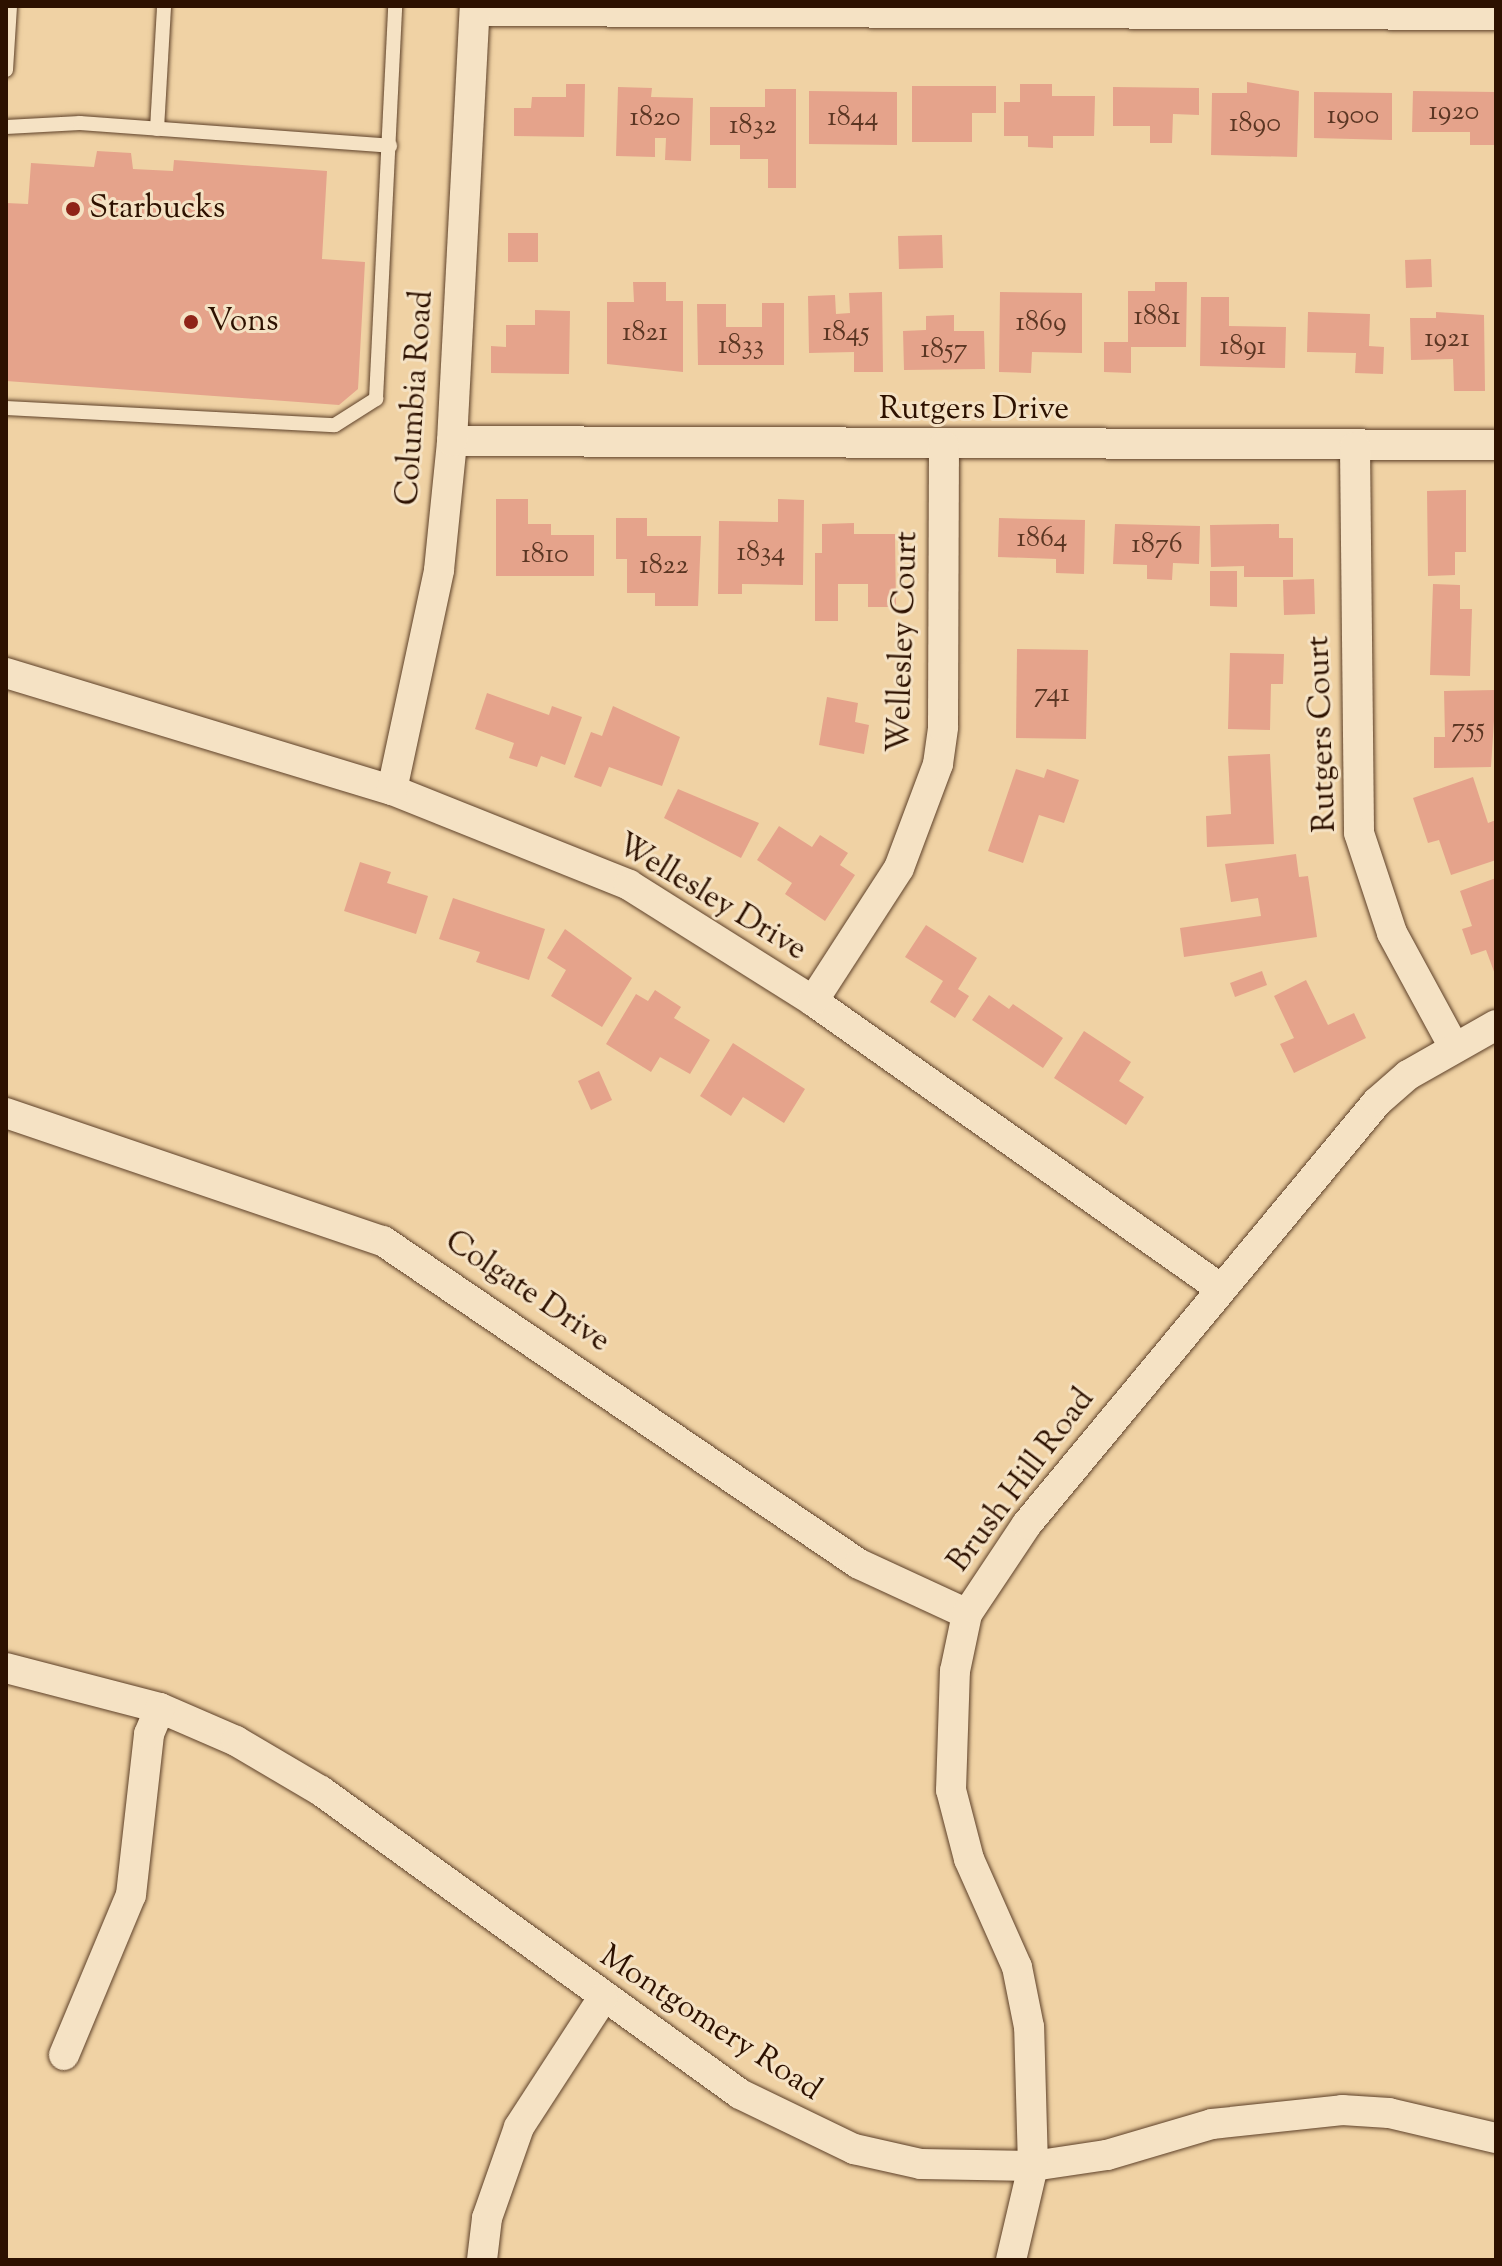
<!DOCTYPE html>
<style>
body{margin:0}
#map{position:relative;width:1502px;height:2266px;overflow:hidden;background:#f0d2a4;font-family:"Sorts Mill Goudy",serif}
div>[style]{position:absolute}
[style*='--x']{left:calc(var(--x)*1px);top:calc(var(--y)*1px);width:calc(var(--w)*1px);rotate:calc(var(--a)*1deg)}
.building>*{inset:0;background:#e5a38b}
.roads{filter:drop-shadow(0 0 2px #5e4129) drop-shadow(0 0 2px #5e4129)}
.service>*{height:14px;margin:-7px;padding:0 7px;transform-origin:7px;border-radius:7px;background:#f5e2c4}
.minor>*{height:30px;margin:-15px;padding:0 15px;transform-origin:15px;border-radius:15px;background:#f5e2c4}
.dots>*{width:22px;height:22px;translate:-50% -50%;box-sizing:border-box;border:4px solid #f5e2c4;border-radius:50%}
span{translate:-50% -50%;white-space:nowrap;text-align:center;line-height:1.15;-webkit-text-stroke:6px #f5e2c4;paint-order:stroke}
.number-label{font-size:28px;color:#5b3623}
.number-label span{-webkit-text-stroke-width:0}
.poi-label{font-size:32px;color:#2d1100}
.left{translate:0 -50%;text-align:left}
.street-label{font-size:32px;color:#2d1100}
.frame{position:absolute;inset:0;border:8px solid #2d1100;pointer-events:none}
</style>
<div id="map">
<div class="building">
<div style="clip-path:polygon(1247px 82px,1299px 91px,1297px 157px,1211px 155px,1212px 93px,1247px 93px)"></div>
<div style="clip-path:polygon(566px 84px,585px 84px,584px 137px,514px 136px,514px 108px,531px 108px,532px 97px,566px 97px)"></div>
<div style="clip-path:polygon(1020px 84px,1052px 84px,1052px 96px,1095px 96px,1094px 136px,1053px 136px,1053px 148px,1028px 147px,1028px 136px,1004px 136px,1004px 102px,1020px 102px)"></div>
<div style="clip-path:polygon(912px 86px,996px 86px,996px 113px,972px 113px,972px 142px,912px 142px)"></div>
<div style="clip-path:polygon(618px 87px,652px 88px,651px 97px,693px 98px,691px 161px,665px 160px,666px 138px,655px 138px,655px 157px,616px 156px)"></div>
<div style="clip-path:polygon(1113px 87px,1199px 88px,1199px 115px,1173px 114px,1172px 143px,1150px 143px,1150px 126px,1113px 126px)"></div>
<div style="clip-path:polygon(765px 89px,796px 89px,796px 188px,768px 188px,768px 159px,740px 159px,740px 145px,710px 145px,710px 107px,765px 107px)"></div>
<div style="clip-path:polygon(809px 91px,897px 92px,897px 145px,809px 144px)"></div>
<div style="clip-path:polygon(1413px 91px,1496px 92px,1496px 145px,1470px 145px,1470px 132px,1412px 132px)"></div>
<div style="clip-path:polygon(1314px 92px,1392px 93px,1392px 140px,1314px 138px)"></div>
<div style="clip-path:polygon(97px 151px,131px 153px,133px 169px,173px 171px,174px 160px,327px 171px,322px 259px,365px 262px,358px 389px,339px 405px,6px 381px,6px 203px,28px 204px,31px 163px,94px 167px)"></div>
<div style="clip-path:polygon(508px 233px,538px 233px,538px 262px,508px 262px)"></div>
<div style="clip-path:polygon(942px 235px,943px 268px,899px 269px,898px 236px)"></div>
<div style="clip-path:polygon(1431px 259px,1432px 287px,1406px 288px,1405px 260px)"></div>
<div style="clip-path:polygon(633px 282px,666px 282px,666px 301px,683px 301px,683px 372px,607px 364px,607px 302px,634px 302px)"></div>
<div style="clip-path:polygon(1155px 282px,1187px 282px,1186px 347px,1131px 347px,1131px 373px,1104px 372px,1104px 342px,1128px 342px,1128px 291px,1155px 291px)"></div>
<div style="clip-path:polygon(882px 292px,883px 372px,854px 372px,854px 352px,809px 353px,808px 296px,835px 295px,836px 314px,850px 313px,849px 293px)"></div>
<div style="clip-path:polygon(1000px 292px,1082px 293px,1082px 353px,1032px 352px,1031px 373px,999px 372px)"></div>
<div style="clip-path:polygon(1201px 297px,1229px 297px,1229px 326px,1286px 327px,1285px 368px,1200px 366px)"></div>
<div style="clip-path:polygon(762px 303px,784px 303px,784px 365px,698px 365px,697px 304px,726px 304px,726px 327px,762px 327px)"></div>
<div style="clip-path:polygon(535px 310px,570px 311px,569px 374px,491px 373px,491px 346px,506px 347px,506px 325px,535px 325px)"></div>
<div style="clip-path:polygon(1308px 312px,1370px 314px,1369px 346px,1384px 347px,1383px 374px,1355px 373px,1356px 353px,1307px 352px)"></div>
<div style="clip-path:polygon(1436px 312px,1484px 315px,1485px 391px,1454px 391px,1453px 359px,1411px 360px,1410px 318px,1436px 318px)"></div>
<div style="clip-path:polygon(954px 315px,954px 331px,984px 331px,985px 369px,904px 370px,903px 331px,926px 330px,926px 316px)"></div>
<div style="clip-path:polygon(1466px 490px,1466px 552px,1455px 552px,1455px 575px,1428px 576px,1427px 491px)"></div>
<div style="clip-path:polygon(496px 499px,528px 499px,528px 524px,551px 524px,551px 535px,594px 535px,594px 576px,496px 576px)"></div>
<div style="clip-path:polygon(778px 499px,804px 500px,803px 585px,742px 584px,742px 594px,718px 594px,719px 521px,778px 522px)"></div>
<div style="clip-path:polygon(616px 518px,647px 518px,647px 536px,701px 536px,698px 606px,655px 606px,655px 593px,627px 593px,627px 559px,616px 559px)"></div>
<div style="clip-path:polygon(999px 518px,1085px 520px,1084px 574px,1056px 573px,1056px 559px,998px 557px)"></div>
<div style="clip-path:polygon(854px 523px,854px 534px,895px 534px,896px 607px,868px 607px,868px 584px,838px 584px,838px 621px,815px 621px,815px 553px,822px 553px,822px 524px)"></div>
<div style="clip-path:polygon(1115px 524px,1200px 526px,1199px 564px,1173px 563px,1172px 580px,1147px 579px,1147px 565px,1113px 564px)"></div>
<div style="clip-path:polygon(1279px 524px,1279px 538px,1293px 538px,1293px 577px,1244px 577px,1244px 566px,1211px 567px,1210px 525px)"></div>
<div style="clip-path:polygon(1210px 571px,1237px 571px,1237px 607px,1210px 606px)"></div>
<div style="clip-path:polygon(1314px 579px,1315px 614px,1284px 615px,1283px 580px)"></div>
<div style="clip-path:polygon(1433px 584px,1460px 585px,1460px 609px,1472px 609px,1470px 676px,1430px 675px)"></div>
<div style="clip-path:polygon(1017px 649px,1088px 650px,1086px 739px,1016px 738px)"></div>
<div style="clip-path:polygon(1230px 653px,1284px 654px,1283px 684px,1271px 684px,1270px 730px,1228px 729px)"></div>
<div style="clip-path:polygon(1496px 690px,1491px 767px,1434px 768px,1434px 737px,1445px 737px,1444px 691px)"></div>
<div style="clip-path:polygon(487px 693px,549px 715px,552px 706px,582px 717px,565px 765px,541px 756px,537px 767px,509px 758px,514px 743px,475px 729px)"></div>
<div style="clip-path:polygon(827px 697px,858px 703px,855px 722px,869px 725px,864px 754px,819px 745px)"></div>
<div style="clip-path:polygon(613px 706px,680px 737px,662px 786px,609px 767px,601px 787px,574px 777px,591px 732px,602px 736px)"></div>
<div style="clip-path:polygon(1270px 754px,1274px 844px,1207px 847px,1206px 816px,1231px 814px,1228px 756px)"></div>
<div style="clip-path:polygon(1016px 769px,1044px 778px,1047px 769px,1079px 780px,1064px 823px,1039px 815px,1023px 863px,988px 851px)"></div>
<div style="clip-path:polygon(1473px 777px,1488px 823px,1496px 820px,1496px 860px,1451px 875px,1439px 840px,1428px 843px,1413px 798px)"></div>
<div style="clip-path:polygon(678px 789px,759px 823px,741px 858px,664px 818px)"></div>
<div style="clip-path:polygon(779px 826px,812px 847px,820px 835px,848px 853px,840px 865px,855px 875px,825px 921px,785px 894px,792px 883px,757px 860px)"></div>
<div style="clip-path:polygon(1296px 854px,1299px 877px,1308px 876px,1317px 937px,1184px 957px,1180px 928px,1261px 916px,1258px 898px,1231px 902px,1225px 864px)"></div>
<div style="clip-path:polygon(360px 862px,391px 872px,387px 883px,428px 896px,416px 934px,344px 911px)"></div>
<div style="clip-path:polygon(1496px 878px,1496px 977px,1486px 950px,1471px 955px,1462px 929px,1472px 926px,1460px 891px)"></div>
<div style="clip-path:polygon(453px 898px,545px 929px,529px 980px,476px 962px,480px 952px,439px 939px)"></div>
<div style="clip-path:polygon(926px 925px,977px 958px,958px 989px,969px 996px,955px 1018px,930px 1002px,943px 981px,905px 957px)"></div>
<div style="clip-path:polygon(565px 929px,632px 978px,602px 1027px,551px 996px,566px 970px,547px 958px)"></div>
<div style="clip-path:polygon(1262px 971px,1267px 985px,1235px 997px,1230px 983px)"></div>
<div style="clip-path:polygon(1306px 980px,1328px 1025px,1354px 1013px,1366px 1038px,1294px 1073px,1280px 1044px,1294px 1038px,1274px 996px)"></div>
<div style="clip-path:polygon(655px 990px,681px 1007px,674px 1018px,710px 1040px,690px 1074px,660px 1057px,651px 1072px,606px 1044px,636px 994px,648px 1001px)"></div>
<div style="clip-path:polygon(989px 995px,1009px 1009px,1013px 1004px,1063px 1038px,1043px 1068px,972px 1020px)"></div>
<div style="clip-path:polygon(1084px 1031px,1131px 1062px,1119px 1081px,1144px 1097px,1126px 1125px,1054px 1078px)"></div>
<div style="clip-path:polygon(733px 1043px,805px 1089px,784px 1123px,743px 1097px,731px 1116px,700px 1096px)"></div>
<div style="clip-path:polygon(599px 1071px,612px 1100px,591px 1110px,578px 1081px)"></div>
</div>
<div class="roads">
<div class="service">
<div style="--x:6;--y:70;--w:64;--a:-86.4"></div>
<div style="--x:6;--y:127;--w:74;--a:-3.1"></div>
<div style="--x:80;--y:123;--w:311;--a:4.2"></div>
<div style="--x:157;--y:129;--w:123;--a:-86.7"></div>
<div style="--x:6;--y:408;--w:329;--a:3"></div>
<div style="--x:335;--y:425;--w:49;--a:-32.4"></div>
<div style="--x:376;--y:399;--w:393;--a:-87.2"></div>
</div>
<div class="minor">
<div style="--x:475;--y:11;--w:1021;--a:0.22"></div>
<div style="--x:452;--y:441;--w:1044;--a:0.22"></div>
<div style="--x:1355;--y:447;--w:386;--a:89.4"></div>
<div style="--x:1359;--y:833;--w:105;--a:71.7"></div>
<div style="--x:1392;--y:933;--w:130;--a:61.5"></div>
<div style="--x:6;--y:673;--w:403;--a:16.9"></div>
<div style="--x:392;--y:790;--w:255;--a:21.8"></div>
<div style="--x:629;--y:885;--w:218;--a:32.2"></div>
<div style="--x:813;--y:1001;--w:499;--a:35.2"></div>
<div style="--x:392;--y:790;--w:225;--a:-77.9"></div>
<div style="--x:439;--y:570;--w:130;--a:-84.2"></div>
<div style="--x:452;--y:441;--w:436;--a:-87"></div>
<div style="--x:813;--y:1001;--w:158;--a:-57.1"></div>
<div style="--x:899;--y:868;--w:111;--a:-69.4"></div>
<div style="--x:938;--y:764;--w:37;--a:-82"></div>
<div style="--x:943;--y:727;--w:281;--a:-89.8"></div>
<div style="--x:6;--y:1113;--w:398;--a:18.8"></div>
<div style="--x:383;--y:1241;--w:575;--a:34.16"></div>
<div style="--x:859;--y:1564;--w:119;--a:24.8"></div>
<div style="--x:6;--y:1668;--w:159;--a:14.6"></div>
<div style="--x:160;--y:1708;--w:83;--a:23.5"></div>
<div style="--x:236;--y:1741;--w:99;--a:30.5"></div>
<div style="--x:321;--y:1791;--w:517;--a:35.87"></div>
<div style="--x:740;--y:2094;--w:127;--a:25.8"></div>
<div style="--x:854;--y:2149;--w:69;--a:12.6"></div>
<div style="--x:921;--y:2164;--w:112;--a:1"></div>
<div style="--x:1033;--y:2166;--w:75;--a:-8.5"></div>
<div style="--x:1107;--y:2155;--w:109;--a:-16.4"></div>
<div style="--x:1212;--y:2124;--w:131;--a:-6.1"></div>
<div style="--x:1342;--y:2110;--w:47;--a:3.7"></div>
<div style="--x:1389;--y:2113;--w:110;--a:13.2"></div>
<div style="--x:64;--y:2055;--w:173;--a:-67.3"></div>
<div style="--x:131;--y:1895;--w:162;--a:-83.6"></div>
<div style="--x:149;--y:1734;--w:28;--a:-67"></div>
<div style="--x:482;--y:2260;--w:42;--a:-83.2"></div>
<div style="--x:487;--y:2218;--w:96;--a:-70.6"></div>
<div style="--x:519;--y:2127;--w:153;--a:-57"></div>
<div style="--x:1011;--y:2260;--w:97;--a:-76.8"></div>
<div style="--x:1033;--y:2166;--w:139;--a:-91.6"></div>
<div style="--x:1029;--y:2027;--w:61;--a:-101.3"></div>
<div style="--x:1017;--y:1967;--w:118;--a:-114"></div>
<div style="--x:969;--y:1859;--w:71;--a:-104.6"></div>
<div style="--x:951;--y:1790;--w:119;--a:-88.1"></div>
<div style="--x:955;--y:1671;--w:58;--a:-78.1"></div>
<div style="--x:967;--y:1614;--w:108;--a:-56.3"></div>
<div style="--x:1027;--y:1524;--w:548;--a:-50.33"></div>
<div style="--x:1377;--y:1102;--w:41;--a:-41.1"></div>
<div style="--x:1408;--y:1075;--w:101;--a:-29.6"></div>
</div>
</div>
<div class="dots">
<div style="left:73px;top:209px;background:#8f2418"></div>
<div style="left:191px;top:322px;background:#8f2418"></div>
</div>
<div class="number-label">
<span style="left:1454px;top:112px">1920</span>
<span style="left:1353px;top:116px">1900</span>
<span style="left:655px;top:118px">1820</span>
<span style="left:853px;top:118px">1844</span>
<span style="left:1255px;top:124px">1890</span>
<span style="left:753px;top:126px">1832</span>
<span style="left:1157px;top:317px">1881</span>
<span style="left:1041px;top:323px">1869</span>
<span style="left:645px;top:333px">1821</span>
<span style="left:846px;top:333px">1845</span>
<span style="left:1447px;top:339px">1921</span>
<span style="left:741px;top:346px">1833</span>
<span style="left:1243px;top:347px">1891</span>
<span style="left:944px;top:350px">1857</span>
<span style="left:1042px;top:539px">1864</span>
<span style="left:1157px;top:545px">1876</span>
<span style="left:761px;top:553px">1834</span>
<span style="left:545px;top:555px">1810</span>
<span style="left:664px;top:566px">1822</span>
<span style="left:1052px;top:694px">741</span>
<span style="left:1468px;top:729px">755</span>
</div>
<div class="poi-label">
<span class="left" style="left:89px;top:209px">Starbucks</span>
<span class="left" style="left:207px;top:322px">Vons</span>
</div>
<div class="street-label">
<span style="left:416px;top:398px;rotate:-86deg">Columbia Road</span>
<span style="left:974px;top:410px">Rutgers Drive</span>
<span style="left:904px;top:642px;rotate:-88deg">Wellesley Court</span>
<span style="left:1323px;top:734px;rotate:-92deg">Rutgers Court</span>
<span style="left:711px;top:898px;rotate:31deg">Wellesley Drive</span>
<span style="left:527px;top:1292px;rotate:34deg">Colgate Drive</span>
<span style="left:1022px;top:1481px;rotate:-53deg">Brush Hill Road</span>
<span style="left:710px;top:2024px;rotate:33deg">Montgomery Road</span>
</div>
<div class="frame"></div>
</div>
